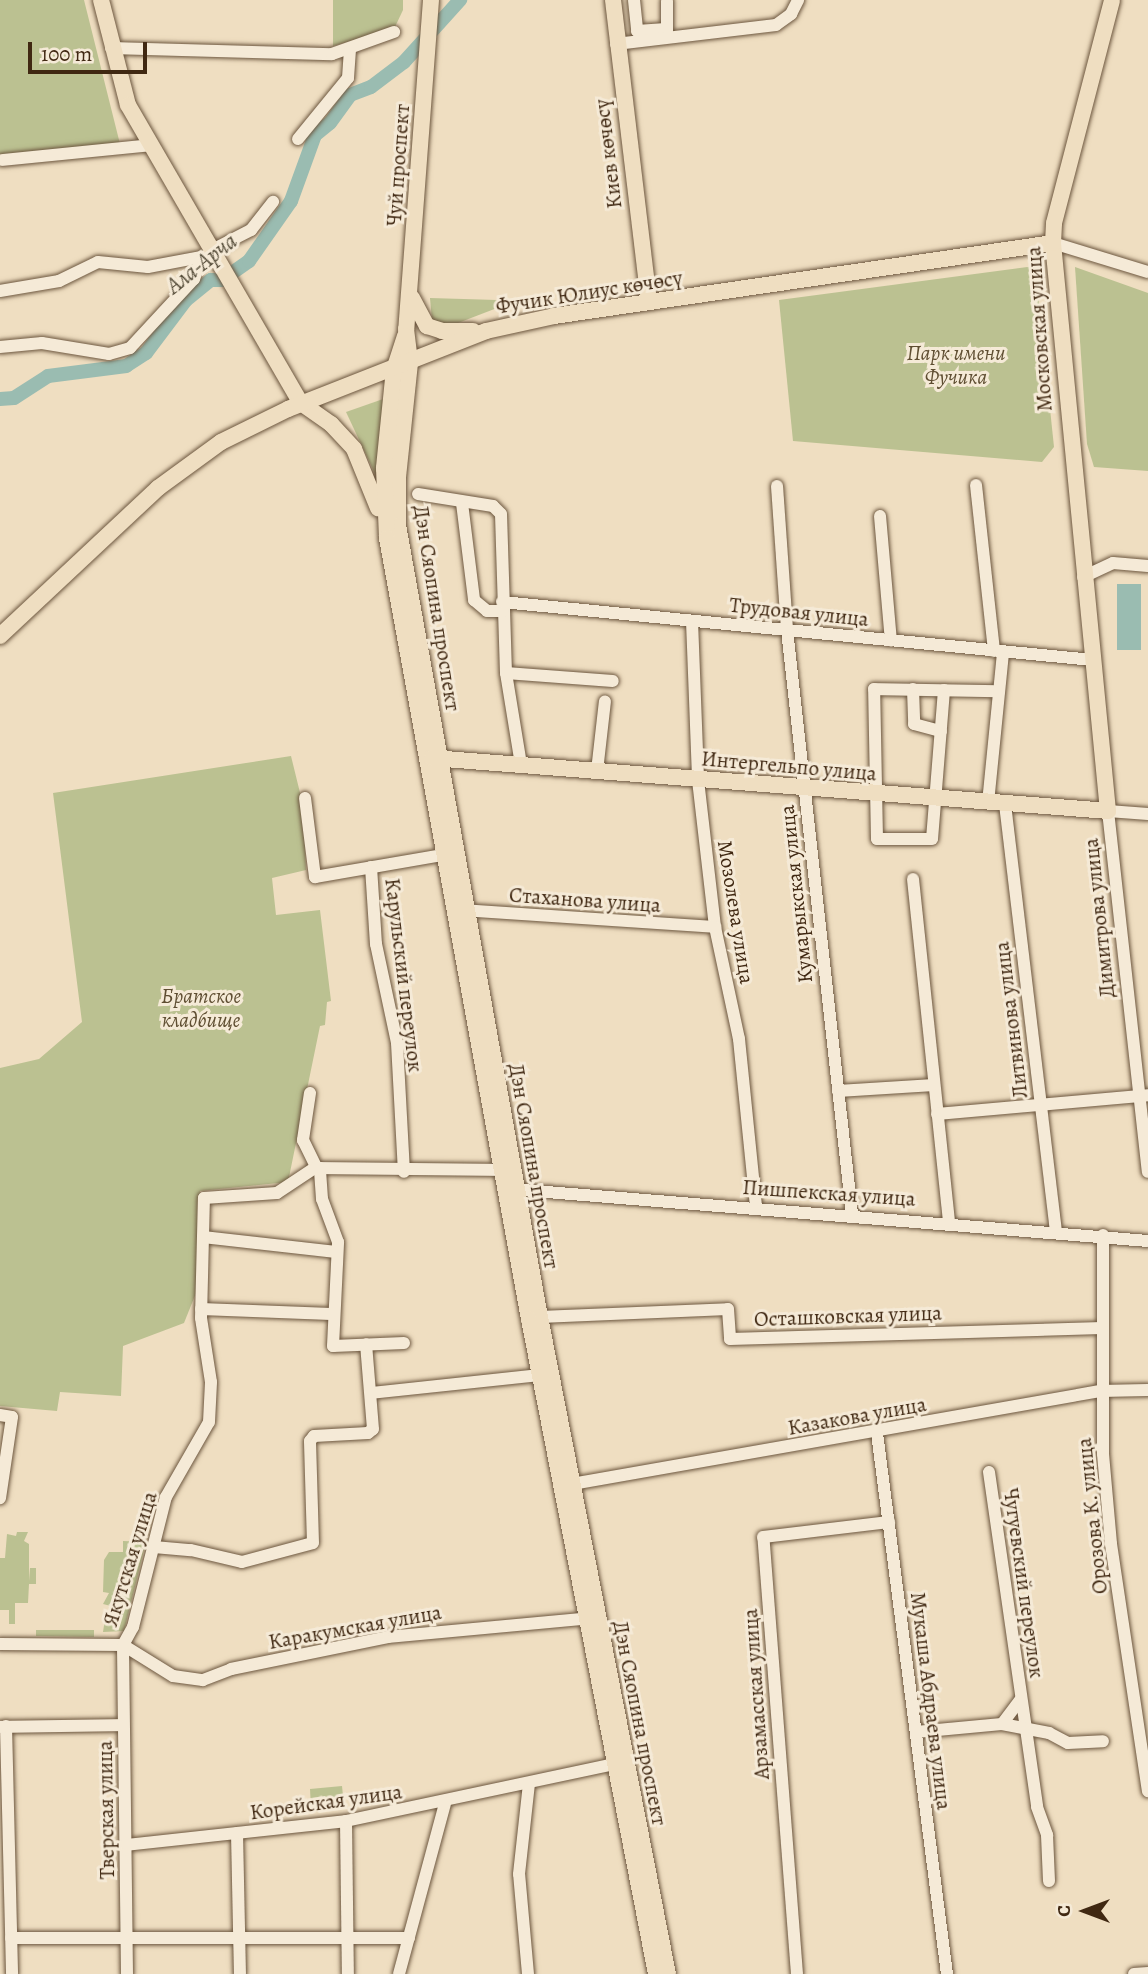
<!DOCTYPE html>
<meta charset="utf-8">
<style>
body{margin:0}
#map{position:relative;width:1148px;height:1974px;overflow:hidden;background:#efdec1;font-family:Alegreya,serif}
div>[style]{position:absolute}
[style*='--x']{left:calc(var(--x)*1px);top:calc(var(--y)*1px);width:calc(var(--w)*1px);rotate:calc(var(--a)*1deg)}
.green>*{inset:0;background:#bbc191}
.water>*{inset:0;background:#9abcb1}
.river>*{height:14px;margin:-7px;padding:0 7px;transform-origin:7px;border-radius:7px;background:#9abcb1}
.roads{filter:drop-shadow(0 0 2px #6c563e) drop-shadow(0 0 2px #6c563e)}
.minor>*{height:12px;margin:-6px;padding:0 6px;transform-origin:6px;border-radius:6px;background:#f5ead7}
.major>*{height:16px;margin:-8px;padding:0 8px;transform-origin:8px;border-radius:8px;background:#efdec1}
span{translate:-50% -50%;white-space:nowrap;text-align:center;line-height:1.15;-webkit-text-stroke:6px #f5ead7;paint-order:stroke}
.street-label{font-size:21px;color:#402812}
.park-label{font-size:21px;color:#5f4e32;font-style:italic}
.water-label{font-size:23px;color:#564d3a;font-style:italic}
.north{position:absolute;left:1050px;top:1876px;width:70px;height:70px;-webkit-text-stroke:5px #f5ead7;paint-order:stroke;rotate:270deg;font-size:19px;font-weight:700;line-height:28px;text-align:center;color:#402812}
.north::after{content:'';display:block;margin:auto;width:24px;height:32px;background:#402812;clip-path:polygon(50% 0,100% 100%,50% 72%,0 100%)}
.scale{position:absolute;left:28px;top:42px;width:119px;height:32px;box-sizing:border-box;border:4px solid #402812;border-top:0;padding-left:9px;font-size:21px;line-height:24px;white-space:nowrap;color:#402812;-webkit-text-stroke:5px #f5ead7;paint-order:stroke}
</style>
<div id="map">
<div class="green">
<div style="clip-path:polygon(0 0,84px 0,120px 144px,0 157px)"></div>
<div style="clip-path:polygon(333px 0,403px 0,403px 10px,394px 29px,333px 46px)"></div>
<div style="clip-path:polygon(1035px 266px,1054px 447px,1042px 462px,793px 441px,779px 300px)"></div>
<div style="clip-path:polygon(1075px 267px,1148px 293px,1148px 471px,1094px 467px,1087px 444px)"></div>
<div style="clip-path:polygon(430px 298px,497px 300px,497px 308px,445px 328px,432px 320px)"></div>
<div style="clip-path:polygon(386px 398px,377px 476px,376px 476px,346px 412px)"></div>
<div style="clip-path:polygon(291px 756px,303px 805px,306px 870px,272px 878px,276px 915px,320px 910px,331px 1001px,327px 1002px,325px 1025px,320px 1026px,288px 1182px,200px 1191px,196px 1293px,184px 1323px,123px 1346px,121px 1396px,60px 1392px,57px 1411px,0 1406px,0 1068px,39px 1059px,82px 1022px,53px 793px)"></div>
<div style="clip-path:polygon(17px 1532px,28px 1532px,24px 1541px,29px 1544px,29px 1581px,30px 1568px,36px 1568px,36px 1584px,29px 1584px,28px 1603px,15px 1603px,15px 1624px,9px 1624px,9px 1610px,0 1610px,0 1558px,5px 1558px,7px 1534px,16px 1536px)"></div>
<div style="clip-path:polygon(123px 1541px,146px 1542px,124px 1631px,103px 1632px,105px 1619px,119px 1618px,119px 1608px,103px 1604px,109px 1593px,103px 1592px,104px 1560px,109px 1552px,123px 1552px)"></div>
<div style="clip-path:polygon(36px 1630px,94px 1630px,94px 1637px,36px 1636px)"></div>
<div style="clip-path:polygon(342px 1786px,344px 1805px,311px 1808px,310px 1789px)"></div>
</div>
<div class="water">
<div style="clip-path:polygon(1117px 584px,1141px 584px,1141px 650px,1117px 650px)"></div>
</div>
<div class="river">
<div style="--x:0;--y:399;--w:14;--a:-4"></div>
<div style="--x:14;--y:398;--w:40;--a:-32.9"></div>
<div style="--x:48;--y:376;--w:79;--a:-7.3"></div>
<div style="--x:126;--y:366;--w:24;--a:-33"></div>
<div style="--x:146;--y:353;--w:66;--a:-53"></div>
<div style="--x:186;--y:300;--w:32;--a:-39"></div>
<div style="--x:211;--y:280;--w:11;--a:0"></div>
<div style="--x:222;--y:280;--w:33;--a:-35"></div>
<div style="--x:249;--y:261;--w:73;--a:-55"></div>
<div style="--x:291;--y:201;--w:70;--a:-70"></div>
<div style="--x:315;--y:135;--w:19;--a:-39"></div>
<div style="--x:330;--y:123;--w:34;--a:-54"></div>
<div style="--x:350;--y:95;--w:22;--a:-21"></div>
<div style="--x:371;--y:87;--w:41;--a:-37.1"></div>
<div style="--x:404;--y:62;--w:84;--a:-47.9"></div>
</div>
<div class="roads">
<div class="minor">
<div style="--x:634;--y:0;--w:31;--a:84"></div>
<div style="--x:637;--y:31;--w:29;--a:-4"></div>
<div style="--x:667;--y:1;--w:34;--a:90"></div>
<div style="--x:616;--y:44;--w:161;--a:-6.8"></div>
<div style="--x:776;--y:25;--w:19;--a:-36"></div>
<div style="--x:791;--y:14;--w:16;--a:-63"></div>
<div style="--x:111;--y:48;--w:221;--a:1.6"></div>
<div style="--x:332;--y:54;--w:66;--a:-19.5"></div>
<div style="--x:298;--y:139;--w:79;--a:-50.7"></div>
<div style="--x:348;--y:78;--w:27;--a:-86"></div>
<div style="--x:2;--y:160;--w:150;--a:-5.7"></div>
<div style="--x:1053;--y:243;--w:99;--a:17"></div>
<div style="--x:212;--y:250;--w:44;--a:-27.1"></div>
<div style="--x:251;--y:230;--w:36;--a:-52"></div>
<div style="--x:0;--y:291;--w:60;--a:-9.6"></div>
<div style="--x:59;--y:281;--w:43;--a:-26"></div>
<div style="--x:98;--y:262;--w:50;--a:5.7"></div>
<div style="--x:148;--y:267;--w:60;--a:-10.6"></div>
<div style="--x:0;--y:347;--w:42;--a:-5.4"></div>
<div style="--x:42;--y:343;--w:68;--a:9.3"></div>
<div style="--x:109;--y:354;--w:22;--a:-16"></div>
<div style="--x:130;--y:348;--w:94;--a:-47.2"></div>
<div style="--x:194;--y:279;--w:21;--a:-71"></div>
<div style="--x:976;--y:485;--w:167;--a:83.8"></div>
<div style="--x:777;--y:486;--w:144;--a:86"></div>
<div style="--x:787;--y:630;--w:588;--a:83.65"></div>
<div style="--x:418;--y:494;--w:76;--a:9.1"></div>
<div style="--x:493;--y:506;--w:11;--a:45"></div>
<div style="--x:501;--y:514;--w:159;--a:88.2"></div>
<div style="--x:506;--y:673;--w:93;--a:80.7"></div>
<div style="--x:462;--y:503;--w:98;--a:82.9"></div>
<div style="--x:474;--y:600;--w:17;--a:40"></div>
<div style="--x:487;--y:611;--w:16;--a:0"></div>
<div style="--x:880;--y:516;--w:125;--a:85"></div>
<div style="--x:1083;--y:577;--w:33;--a:-25"></div>
<div style="--x:1113;--y:563;--w:35;--a:5"></div>
<div style="--x:502;--y:602;--w:593;--a:5.61"></div>
<div style="--x:692;--y:621;--w:159;--a:87.8"></div>
<div style="--x:698;--y:780;--w:148;--a:83.4"></div>
<div style="--x:715;--y:927;--w:115;--a:77.9"></div>
<div style="--x:739;--y:1039;--w:169;--a:84.2"></div>
<div style="--x:506;--y:673;--w:107;--a:4.3"></div>
<div style="--x:913;--y:689;--w:35;--a:88"></div>
<div style="--x:914;--y:724;--w:28;--a:15"></div>
<div style="--x:944;--y:690;--w:149;--a:94.6"></div>
<div style="--x:932;--y:839;--w:55;--a:180"></div>
<div style="--x:877;--y:839;--w:150;--a:-91.1"></div>
<div style="--x:874;--y:689;--w:119;--a:1"></div>
<div style="--x:597;--y:771;--w:70;--a:-83.5"></div>
<div style="--x:305;--y:798;--w:80;--a:82.8"></div>
<div style="--x:315;--y:877;--w:130;--a:-9.8"></div>
<div style="--x:988;--y:803;--w:152;--a:-84.3"></div>
<div style="--x:1005;--y:804;--w:429;--a:83.2"></div>
<div style="--x:1148;--y:814;--w:40;--a:-175.7"></div>
<div style="--x:1108;--y:811;--w:363;--a:83.7"></div>
<div style="--x:371;--y:867;--w:77;--a:86.3"></div>
<div style="--x:376;--y:944;--w:101;--a:78"></div>
<div style="--x:397;--y:1043;--w:129;--a:86.9"></div>
<div style="--x:913;--y:879;--w:345;--a:84"></div>
<div style="--x:460;--y:910;--w:256;--a:3.8"></div>
<div style="--x:838;--y:1091;--w:96;--a:-3.6"></div>
<div style="--x:310;--y:1093;--w:48;--a:98.5"></div>
<div style="--x:303;--y:1140;--w:30;--a:64"></div>
<div style="--x:937;--y:1114;--w:212;--a:-5.1"></div>
<div style="--x:510;--y:1189;--w:640;--a:4.66"></div>
<div style="--x:1103;--y:1235;--w:219;--a:90"></div>
<div style="--x:1103;--y:1454;--w:90;--a:84.9"></div>
<div style="--x:1111;--y:1544;--w:250;--a:81.5"></div>
<div style="--x:203;--y:1237;--w:134;--a:6.4"></div>
<div style="--x:201;--y:1309;--w:130;--a:2.2"></div>
<div style="--x:540;--y:1317;--w:188;--a:-2.4"></div>
<div style="--x:728;--y:1309;--w:30;--a:86"></div>
<div style="--x:730;--y:1339;--w:372;--a:-1.7"></div>
<div style="--x:404;--y:1343;--w:71;--a:177.6"></div>
<div style="--x:333;--y:1346;--w:104;--a:-87.2"></div>
<div style="--x:338;--y:1242;--w:46;--a:-110.4"></div>
<div style="--x:322;--y:1199;--w:31;--a:-94"></div>
<div style="--x:320;--y:1168;--w:182;--a:0.6"></div>
<div style="--x:371;--y:1393;--w:178;--a:-6.1"></div>
<div style="--x:0;--y:1415;--w:12;--a:9"></div>
<div style="--x:12;--y:1417;--w:82;--a:98.4"></div>
<div style="--x:877;--y:1433;--w:546;--a:82.63"></div>
<div style="--x:989;--y:1472;--w:338;--a:81.8"></div>
<div style="--x:1037;--y:1807;--w:30;--a:70"></div>
<div style="--x:1047;--y:1835;--w:46;--a:87.5"></div>
<div style="--x:572;--y:1484;--w:536;--a:-9.99"></div>
<div style="--x:1100;--y:1391;--w:48;--a:-1.2"></div>
<div style="--x:154;--y:1547;--w:37;--a:5"></div>
<div style="--x:191;--y:1550;--w:52;--a:13.2"></div>
<div style="--x:242;--y:1562;--w:73;--a:-15"></div>
<div style="--x:313;--y:1543;--w:102;--a:-91.7"></div>
<div style="--x:310;--y:1441;--w:6;--a:-51"></div>
<div style="--x:314;--y:1436;--w:54;--a:-3.2"></div>
<div style="--x:368;--y:1433;--w:6;--a:-39"></div>
<div style="--x:373;--y:1429;--w:85;--a:-94.7"></div>
<div style="--x:0;--y:1644;--w:123;--a:0.5"></div>
<div style="--x:123;--y:1645;--w:59;--a:31.8"></div>
<div style="--x:173;--y:1676;--w:30;--a:8"></div>
<div style="--x:203;--y:1680;--w:30;--a:-21"></div>
<div style="--x:231;--y:1669;--w:160;--a:-11.5"></div>
<div style="--x:388;--y:1637;--w:207;--a:-5.3"></div>
<div style="--x:1002;--y:1724;--w:48;--a:10.8"></div>
<div style="--x:1049;--y:1733;--w:21;--a:28"></div>
<div style="--x:1068;--y:1743;--w:35;--a:-3"></div>
<div style="--x:6;--y:1726;--w:248;--a:88.6"></div>
<div style="--x:0;--y:1727;--w:123;--a:-0.9"></div>
<div style="--x:916;--y:1732;--w:86;--a:-5.3"></div>
<div style="--x:1002;--y:1724;--w:31;--a:-53"></div>
<div style="--x:346;--y:1821;--w:153;--a:89.3"></div>
<div style="--x:237;--y:1833;--w:141;--a:88.8"></div>
<div style="--x:126;--y:1845;--w:221;--a:-6.2"></div>
<div style="--x:346;--y:1821;--w:275;--a:-12"></div>
<div style="--x:11;--y:1938;--w:398;--a:0"></div>
<div style="--x:127;--y:1974;--w:329;--a:-90.7"></div>
<div style="--x:123;--y:1645;--w:21;--a:-61"></div>
<div style="--x:133;--y:1627;--w:134;--a:-75.8"></div>
<div style="--x:166;--y:1497;--w:86;--a:-60.2"></div>
<div style="--x:209;--y:1422;--w:40;--a:-87.1"></div>
<div style="--x:211;--y:1382;--w:65;--a:-98.9"></div>
<div style="--x:201;--y:1318;--w:120;--a:-88.6"></div>
<div style="--x:204;--y:1198;--w:73;--a:-3.9"></div>
<div style="--x:277;--y:1193;--w:47;--a:-33.7"></div>
<div style="--x:316;--y:1167;--w:4;--a:14"></div>
<div style="--x:399;--y:1974;--w:177;--a:-74.9"></div>
<div style="--x:528;--y:1974;--w:100;--a:-95.1"></div>
<div style="--x:519;--y:1874;--w:91;--a:-83.7"></div>
<div style="--x:797;--y:1974;--w:438;--a:-94.4"></div>
<div style="--x:763;--y:1537;--w:127;--a:-6.8"></div>
<div style="--x:1134;--y:1974;--w:14;--a:-4"></div>
</div>
<div class="major">
<div style="--x:101;--y:0;--w:108;--a:75.6"></div>
<div style="--x:128;--y:105;--w:345;--a:59.9"></div>
<div style="--x:301;--y:403;--w:37;--a:35"></div>
<div style="--x:331;--y:424;--w:34;--a:47"></div>
<div style="--x:354;--y:449;--w:64;--a:67.9"></div>
<div style="--x:431;--y:0;--w:330;--a:94.3"></div>
<div style="--x:406;--y:329;--w:34;--a:83"></div>
<div style="--x:410;--y:363;--w:115;--a:96"></div>
<div style="--x:398;--y:477;--w:48;--a:90"></div>
<div style="--x:398;--y:525;--w:805;--a:79.84"></div>
<div style="--x:540;--y:1317;--w:669;--a:78.98"></div>
<div style="--x:613;--y:0;--w:304;--a:83.2"></div>
<div style="--x:412;--y:298;--w:32;--a:62"></div>
<div style="--x:427;--y:326;--w:16;--a:18"></div>
<div style="--x:442;--y:331;--w:31;--a:0"></div>
<div style="--x:405;--y:336;--w:35;--a:108"></div>
<div style="--x:394;--y:369;--w:100;--a:95.8"></div>
<div style="--x:384;--y:468;--w:70;--a:87.5"></div>
<div style="--x:387;--y:538;--w:794;--a:79.7"></div>
<div style="--x:529;--y:1319;--w:667;--a:79.03"></div>
<div style="--x:0;--y:636;--w:216;--a:-43.1"></div>
<div style="--x:158;--y:488;--w:78;--a:-36.1"></div>
<div style="--x:221;--y:442;--w:75;--a:-26.2"></div>
<div style="--x:288;--y:409;--w:213;--a:-21.5"></div>
<div style="--x:486;--y:331;--w:70;--a:-12.4"></div>
<div style="--x:554;--y:316;--w:504;--a:-8.32"></div>
<div style="--x:432;--y:758;--w:678;--a:4.48"></div>
<div style="--x:1108;--y:811;--w:571;--a:-95.53"></div>
<div style="--x:1053;--y:243;--w:20;--a:-87"></div>
<div style="--x:1054;--y:223;--w:230;--a:-75.4"></div>
</div>
</div>
<div class="street-label">
<span style="left:608px;top:154px;rotate:-97deg">Киев көчөсү</span>
<span style="left:398px;top:165px;rotate:-86deg">Чуй проспект</span>
<span style="left:589px;top:292px;rotate:-9deg">Фучик Юлиус көчөсү</span>
<span style="left:1039px;top:329px;rotate:-94deg">Московская улица</span>
<span style="left:437px;top:608px;rotate:81deg">Дэн Сяопина проспект</span>
<span style="left:799px;top:612px;rotate:6deg">Трудовая улица</span>
<span style="left:789px;top:766px;rotate:5deg">Интергельпо улица</span>
<span style="left:796px;top:894px;rotate:-96deg">Кумарыкская улица</span>
<span style="left:585px;top:900px;rotate:4deg">Стаханова улица</span>
<span style="left:736px;top:912px;rotate:81deg">Мозолева улица</span>
<span style="left:1099px;top:918px;rotate:-96deg">Димитрова улица</span>
<span style="left:404px;top:975px;rotate:83deg">Карульский переулок</span>
<span style="left:1011px;top:1020px;rotate:-97deg">Литвинова улица</span>
<span style="left:534px;top:1166px;rotate:80deg">Дэн Сяопина проспект</span>
<span style="left:829px;top:1193px;rotate:4deg">Пишпекская улица</span>
<span style="left:848px;top:1316px;rotate:-2deg">Осташковская улица</span>
<span style="left:857px;top:1416px;rotate:-10deg">Казакова улица</span>
<span style="left:1092px;top:1516px;rotate:-96deg">Орозова К. улица</span>
<span style="left:130px;top:1559px;rotate:-73deg">Якутская улица</span>
<span style="left:1024px;top:1583px;rotate:82deg">Чугуевский переулок</span>
<span style="left:355px;top:1627px;rotate:-10deg">Каракумская улица</span>
<span style="left:756px;top:1694px;rotate:-94deg">Арзамасская улица</span>
<span style="left:931px;top:1701px;rotate:83deg">Мукаша Абдраева улица</span>
<span style="left:640px;top:1723px;rotate:79deg">Дэн Сяопина проспект</span>
<span style="left:326px;top:1802px;rotate:-8deg">Корейская улица</span>
<span style="left:106px;top:1810px;rotate:-91deg">Тверская улица</span>
</div>
<div class="park-label">
<span style="left:956px;top:365px">Парк имени<br>Фучика</span>
<span style="left:201px;top:1008px">Братское<br>кладбище</span>
</div>
<div class="water-label">
<span style="left:202px;top:264px;rotate:-38deg">Ала-Арча</span>
</div>
<div class="north">С</div>
<div class="scale">100 m</div>
</div>
